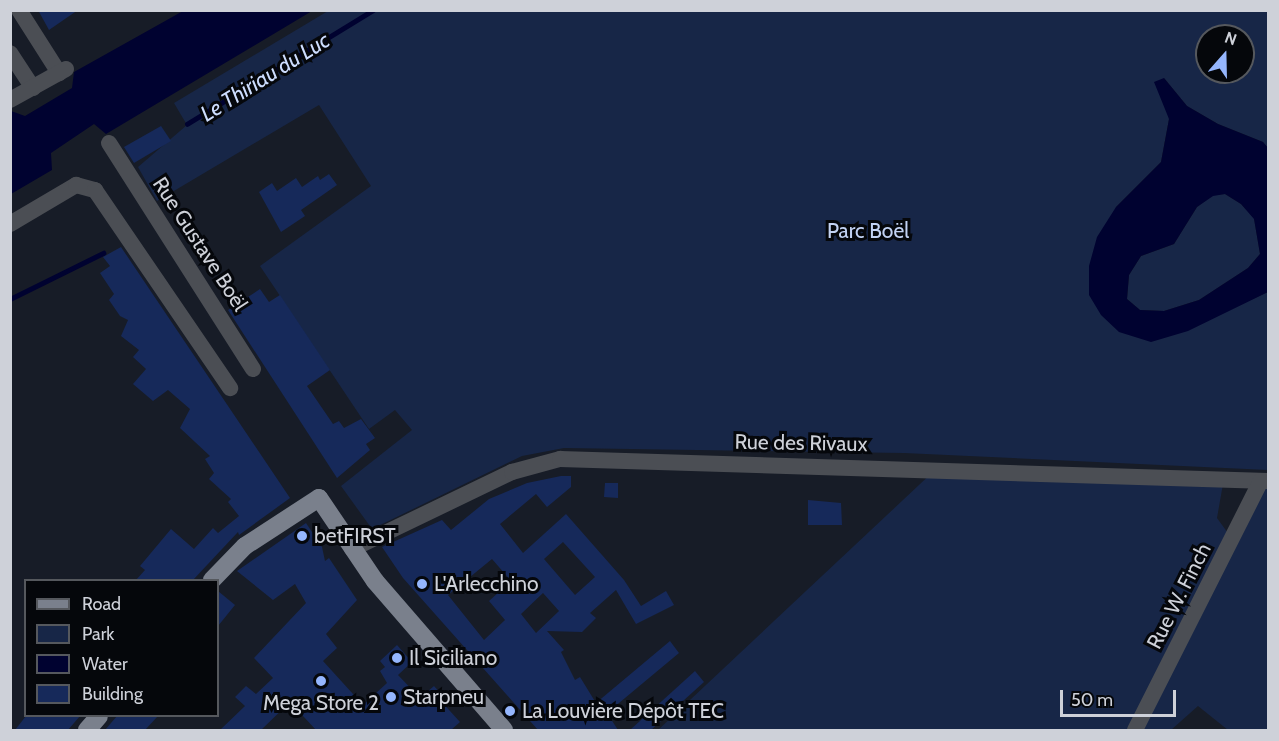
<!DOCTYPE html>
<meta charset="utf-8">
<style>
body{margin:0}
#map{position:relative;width:1279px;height:741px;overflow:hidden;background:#171c27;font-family:Cabin,sans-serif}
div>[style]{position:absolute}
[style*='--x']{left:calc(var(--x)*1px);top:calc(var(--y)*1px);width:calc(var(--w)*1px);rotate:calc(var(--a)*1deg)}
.green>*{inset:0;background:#172647}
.water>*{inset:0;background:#000230}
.stream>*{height:4.5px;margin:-2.25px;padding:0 2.25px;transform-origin:2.25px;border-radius:2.25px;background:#000230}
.building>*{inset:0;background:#16295a}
.minor>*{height:16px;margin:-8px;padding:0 8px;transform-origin:8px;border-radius:8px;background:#4b4e54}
.major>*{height:18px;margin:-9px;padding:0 9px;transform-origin:9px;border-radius:9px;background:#7a808c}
.dots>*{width:16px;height:16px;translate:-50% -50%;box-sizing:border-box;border:3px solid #05070b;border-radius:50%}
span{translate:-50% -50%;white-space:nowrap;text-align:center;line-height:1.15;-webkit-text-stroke:6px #05070b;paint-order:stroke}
.park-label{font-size:21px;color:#c2d2f3}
.street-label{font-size:21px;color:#ced1d9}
.poi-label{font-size:21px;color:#ced1d9}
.left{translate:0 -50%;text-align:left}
.water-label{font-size:22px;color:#cdddfe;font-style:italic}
.frame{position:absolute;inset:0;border:12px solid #ced1d9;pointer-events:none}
.legend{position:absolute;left:24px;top:579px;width:195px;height:138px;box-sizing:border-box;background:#05070b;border:2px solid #55585d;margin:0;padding:8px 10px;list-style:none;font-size:18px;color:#ced1d9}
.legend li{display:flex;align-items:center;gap:12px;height:30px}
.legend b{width:30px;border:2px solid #55585d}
.north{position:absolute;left:1195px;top:24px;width:60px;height:60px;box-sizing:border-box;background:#05070b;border:2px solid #55585d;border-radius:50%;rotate:20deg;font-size:16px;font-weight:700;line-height:24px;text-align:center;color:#ced1d9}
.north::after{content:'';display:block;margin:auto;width:21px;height:27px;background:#95b6fd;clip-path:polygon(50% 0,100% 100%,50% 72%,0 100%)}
.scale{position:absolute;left:1060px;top:690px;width:116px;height:27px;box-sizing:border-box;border:3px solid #ced1d9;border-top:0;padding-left:8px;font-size:18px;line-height:21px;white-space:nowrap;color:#ced1d9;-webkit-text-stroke:4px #05070b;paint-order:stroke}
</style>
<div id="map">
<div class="green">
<div style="clip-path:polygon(evenodd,328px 11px,1268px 11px,1268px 148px,1263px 142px,1218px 124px,1187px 106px,1164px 78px,1169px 119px,1161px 162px,1116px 207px,1101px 315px,1222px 313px,1268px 292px,1268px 470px,904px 453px,564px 448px,522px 456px,372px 529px,341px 486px,412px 430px,395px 410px,369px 429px,260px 266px,371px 186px,319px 105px,157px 201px,138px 167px,187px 125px,174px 103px,328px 11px,1207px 36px,1243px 36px,1243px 72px,1207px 72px,1207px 36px)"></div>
<div style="clip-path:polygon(1225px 194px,1241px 204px,1254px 218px,1260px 254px,1248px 268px,1199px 300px,1164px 311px,1140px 310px,1127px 299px,1129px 275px,1141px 256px,1174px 244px,1197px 207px,1213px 195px)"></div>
<div style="clip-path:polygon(936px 469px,1223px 484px,1217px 518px,1233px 540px,1268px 481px,1268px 730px,1228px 730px,1198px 706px,1171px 730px,658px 730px)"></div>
</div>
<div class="water">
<div style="clip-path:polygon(183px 11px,312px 11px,106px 134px,94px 124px,51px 153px,52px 170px,11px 194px,11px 111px,25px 116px,72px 88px,74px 72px)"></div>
<div style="clip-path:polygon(evenodd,1164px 78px,1187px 106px,1218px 124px,1263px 142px,1268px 148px,1268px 292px,1188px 331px,1151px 342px,1119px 332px,1101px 315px,1089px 295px,1089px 266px,1097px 237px,1116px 207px,1161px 162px,1169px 119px,1154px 82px,1164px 78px,1225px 194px,1241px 204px,1254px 219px,1260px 254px,1248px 268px,1199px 300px,1164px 311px,1140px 310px,1127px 299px,1129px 275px,1141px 256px,1174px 244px,1197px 207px,1213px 196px,1225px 194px)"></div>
</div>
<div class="stream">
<div style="--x:187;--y:124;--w:218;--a:-31.5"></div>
<div style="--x:10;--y:299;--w:104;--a:-26.3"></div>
</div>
<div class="building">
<div style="clip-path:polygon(38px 10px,78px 10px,49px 30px)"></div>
<div style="clip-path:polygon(161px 126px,171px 141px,134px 163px,124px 147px)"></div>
<div style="clip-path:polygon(329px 174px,337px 185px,301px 210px,305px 216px,281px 232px,259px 192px,272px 183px,277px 191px,296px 178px,302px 187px,318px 176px,320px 180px)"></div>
<div style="clip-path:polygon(121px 247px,290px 498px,239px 535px,238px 532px,193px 580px,136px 580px,145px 570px,140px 566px,171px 529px,194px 549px,213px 528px,218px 533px,239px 516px,228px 502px,231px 499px,209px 479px,214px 473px,205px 459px,210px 456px,180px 428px,190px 409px,168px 390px,153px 401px,133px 384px,146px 369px,133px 357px,139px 350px,121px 336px,128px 320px,120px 316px,109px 300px,114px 294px,100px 273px,110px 266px,103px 257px)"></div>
<div style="clip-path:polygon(260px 289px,269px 302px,280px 295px,330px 370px,307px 386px,333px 424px,339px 421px,344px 428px,361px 419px,375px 438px,366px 444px,370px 450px,337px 478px,228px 310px)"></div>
<div style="clip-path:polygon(evenodd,561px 476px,571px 476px,571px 487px,547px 507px,536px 494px,500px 524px,523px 553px,566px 514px,624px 580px,641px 606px,666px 591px,674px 605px,636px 624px,616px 590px,590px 613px,596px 618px,582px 632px,547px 631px,564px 650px,561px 652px,575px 680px,580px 677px,596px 703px,670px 641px,679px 653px,607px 713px,618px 730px,538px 730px,403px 578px,382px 547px,442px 520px,451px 530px,489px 499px,527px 483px,561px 476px,563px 542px,595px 577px,575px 595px,544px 559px,563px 542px,561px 476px,492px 559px,511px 581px,489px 601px,505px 620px,484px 640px,448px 595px,492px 559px,561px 476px,543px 593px,559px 611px,536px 633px,521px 614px,543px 593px)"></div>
<div style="clip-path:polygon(605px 483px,618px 483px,618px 498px,604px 497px)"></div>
<div style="clip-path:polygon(808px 500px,841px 503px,842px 525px,808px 525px)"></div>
<div style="clip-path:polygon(306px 523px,322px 547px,325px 561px,329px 558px,357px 600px,326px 634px,337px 648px,323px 661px,363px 705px,387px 683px,380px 671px,385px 667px,380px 661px,397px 645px,412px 662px,398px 675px,420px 698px,434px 686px,444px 697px,440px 700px,460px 722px,451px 730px,316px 730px,290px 702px,261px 730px,220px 730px,245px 706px,235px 697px,246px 686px,256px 694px,273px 678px,254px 658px,306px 603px,295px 584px,273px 600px,237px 571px)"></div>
<div style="clip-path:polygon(218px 591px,235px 605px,218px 626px)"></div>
<div style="clip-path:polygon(695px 671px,704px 682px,651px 730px,630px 730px)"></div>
<div style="clip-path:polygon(26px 716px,80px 716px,68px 730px,15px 730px)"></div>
<div style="clip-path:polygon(117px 716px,158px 716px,145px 730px,105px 730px)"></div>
</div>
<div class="minor">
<div style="--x:19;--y:10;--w:75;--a:57.6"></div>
<div style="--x:10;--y:53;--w:42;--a:56.7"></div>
<div style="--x:10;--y:100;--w:64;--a:-29"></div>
<div style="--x:109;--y:143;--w:268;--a:57.5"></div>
<div style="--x:10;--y:224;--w:77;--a:-30.6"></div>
<div style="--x:76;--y:185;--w:20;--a:15"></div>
<div style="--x:95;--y:190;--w:240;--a:55.7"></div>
<div style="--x:352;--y:549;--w:178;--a:-25.7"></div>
<div style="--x:512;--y:472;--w:50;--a:-15.2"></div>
<div style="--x:560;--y:459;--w:708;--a:1.78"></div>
<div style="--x:1135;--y:730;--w:279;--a:-63.2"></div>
</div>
<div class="major">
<div style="--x:212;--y:580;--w:47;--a:-45.9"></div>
<div style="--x:245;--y:546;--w:88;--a:-33"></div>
<div style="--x:319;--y:498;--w:100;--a:56"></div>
<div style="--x:375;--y:581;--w:197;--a:49.1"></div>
<div style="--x:87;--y:730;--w:18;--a:-49"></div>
</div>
<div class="dots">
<div style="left:302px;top:536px;background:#95b6fd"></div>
<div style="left:422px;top:584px;background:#95b6fd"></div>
<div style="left:397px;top:658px;background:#95b6fd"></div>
<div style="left:321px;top:681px;background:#95b6fd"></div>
<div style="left:391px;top:697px;background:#95b6fd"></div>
<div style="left:510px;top:711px;background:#95b6fd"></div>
</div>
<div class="park-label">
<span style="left:868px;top:231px">Parc Boël</span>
</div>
<div class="street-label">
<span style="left:200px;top:244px;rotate:57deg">Rue Gustave Boël</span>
<span style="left:801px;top:443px;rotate:1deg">Rue des Rivaux</span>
<span style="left:1179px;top:596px;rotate:-63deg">Rue W. Finch</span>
</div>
<div class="poi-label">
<span class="left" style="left:314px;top:536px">betFIRST</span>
<span class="left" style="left:434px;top:584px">L'Arlecchino</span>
<span class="left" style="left:409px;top:658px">Il Siciliano</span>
<span class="left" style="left:403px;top:697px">Starpneu</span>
<span style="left:321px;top:703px">Mega Store 2</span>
<span class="left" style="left:522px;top:711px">La Louvière Dépôt TEC</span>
</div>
<div class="water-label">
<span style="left:265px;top:77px;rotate:-32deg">Le Thiriau du Luc</span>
</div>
<div class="frame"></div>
<ul class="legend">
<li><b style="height:8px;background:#7a808c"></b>Road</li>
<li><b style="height:16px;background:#172647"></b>Park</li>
<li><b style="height:16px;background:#000230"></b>Water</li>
<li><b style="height:16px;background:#16295a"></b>Building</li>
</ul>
<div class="north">N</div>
<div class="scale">50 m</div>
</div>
